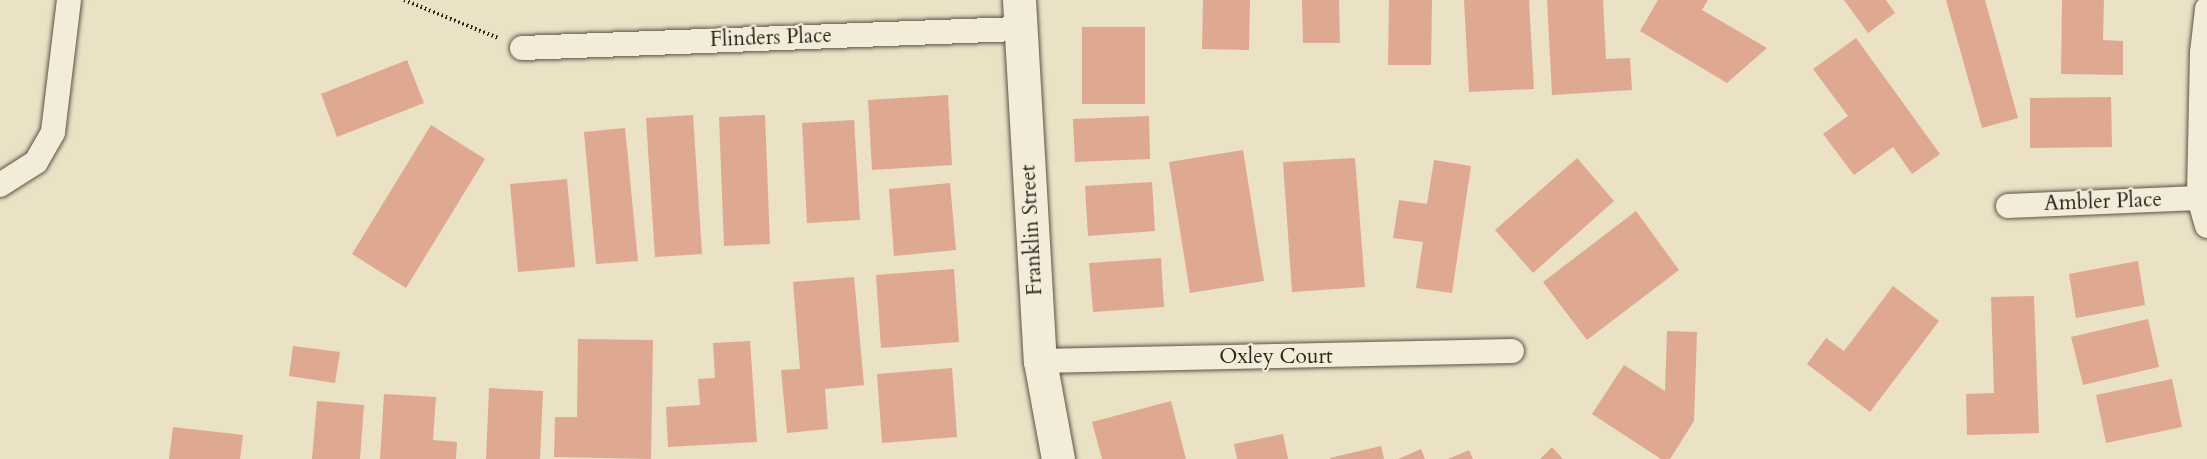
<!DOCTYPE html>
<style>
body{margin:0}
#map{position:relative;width:2207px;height:459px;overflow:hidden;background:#ebe1c5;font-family:Cardo,serif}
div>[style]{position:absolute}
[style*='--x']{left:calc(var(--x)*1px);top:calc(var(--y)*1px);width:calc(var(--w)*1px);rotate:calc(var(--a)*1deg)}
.building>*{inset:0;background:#dfa891}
.path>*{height:4px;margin-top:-2px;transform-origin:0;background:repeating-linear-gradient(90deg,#2f231d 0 1.5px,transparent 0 4.5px)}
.roads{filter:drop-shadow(0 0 2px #5e5247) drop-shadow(0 0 2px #5e5247)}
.street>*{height:24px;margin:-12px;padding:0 12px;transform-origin:12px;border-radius:12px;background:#f2ecd9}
.secondary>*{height:33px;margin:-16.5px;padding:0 16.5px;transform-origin:16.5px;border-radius:16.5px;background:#f2ecd9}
span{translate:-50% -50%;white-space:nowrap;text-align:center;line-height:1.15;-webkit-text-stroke:4.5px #f2ecd9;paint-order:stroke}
.street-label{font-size:21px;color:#2f231d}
</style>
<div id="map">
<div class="building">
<div style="clip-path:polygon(1203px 0,1250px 0,1249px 50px,1202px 49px)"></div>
<div style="clip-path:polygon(1302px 0,1339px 0,1340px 43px,1303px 43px)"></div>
<div style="clip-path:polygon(1389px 0,1432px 0,1431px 65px,1388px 65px)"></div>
<div style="clip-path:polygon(1464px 0,1529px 0,1534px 89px,1469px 92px)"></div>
<div style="clip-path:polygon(1547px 0,1603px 0,1606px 59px,1630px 58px,1632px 90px,1552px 95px)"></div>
<div style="clip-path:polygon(1658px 0,1708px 0,1702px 10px,1767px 48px,1727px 83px,1640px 31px)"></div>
<div style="clip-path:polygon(1844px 0,1886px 0,1895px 13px,1868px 33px)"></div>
<div style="clip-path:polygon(1946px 0,1985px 0,2018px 118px,1982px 128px)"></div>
<div style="clip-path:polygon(2062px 0,2104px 0,2103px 40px,2123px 41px,2123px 75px,2061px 74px)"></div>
<div style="clip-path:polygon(1082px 27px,1145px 27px,1145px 104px,1082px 104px)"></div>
<div style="clip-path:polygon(1856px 38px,1940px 154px,1912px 174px,1893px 147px,1854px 175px,1823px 134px,1848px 116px,1813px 69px)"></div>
<div style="clip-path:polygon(407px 60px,424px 103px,337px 137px,321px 94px)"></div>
<div style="clip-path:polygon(948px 95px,952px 165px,872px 170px,868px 100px)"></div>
<div style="clip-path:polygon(2111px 97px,2112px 147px,2030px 148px,2030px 98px)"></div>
<div style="clip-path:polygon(693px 115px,702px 254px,655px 257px,646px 118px)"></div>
<div style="clip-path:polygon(765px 115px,770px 244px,724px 246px,719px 117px)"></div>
<div style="clip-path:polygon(1149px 116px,1150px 159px,1075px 162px,1073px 119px)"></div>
<div style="clip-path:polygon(854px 120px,860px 220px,807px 223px,802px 123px)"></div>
<div style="clip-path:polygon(431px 125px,485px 159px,406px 288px,352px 254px)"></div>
<div style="clip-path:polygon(625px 128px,638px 261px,596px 264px,584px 132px)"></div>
<div style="clip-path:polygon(1243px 150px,1264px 281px,1190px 293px,1169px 162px)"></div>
<div style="clip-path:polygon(1355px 158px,1365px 287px,1292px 292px,1283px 162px)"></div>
<div style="clip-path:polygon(1577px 158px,1614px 201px,1533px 273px,1495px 230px)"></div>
<div style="clip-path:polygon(1434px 160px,1471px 166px,1452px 293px,1416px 288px,1423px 242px,1393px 238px,1399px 200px,1427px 204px)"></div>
<div style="clip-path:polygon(567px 179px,575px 267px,518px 272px,510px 184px)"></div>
<div style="clip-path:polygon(1152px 182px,1155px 231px,1088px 236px,1085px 186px)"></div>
<div style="clip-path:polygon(950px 183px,956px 250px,894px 256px,889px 189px)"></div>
<div style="clip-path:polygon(1636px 211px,1679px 270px,1587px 340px,1543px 282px)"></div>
<div style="clip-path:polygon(1161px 258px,1164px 307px,1093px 312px,1089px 263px)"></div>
<div style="clip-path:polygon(2138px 261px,2145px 305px,2076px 318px,2069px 274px)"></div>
<div style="clip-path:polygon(954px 269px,959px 342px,881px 348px,876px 275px)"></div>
<div style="clip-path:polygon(854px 277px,864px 385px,825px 389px,828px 429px,787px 433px,781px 370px,800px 369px,793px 282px)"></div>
<div style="clip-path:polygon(1893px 286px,1939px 321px,1870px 412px,1807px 364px,1826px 338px,1844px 351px)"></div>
<div style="clip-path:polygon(2034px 296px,2039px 433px,1967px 435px,1966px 394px,1994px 393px,1991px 297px)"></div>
<div style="clip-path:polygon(2148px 319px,2159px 367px,2083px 385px,2071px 337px)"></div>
<div style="clip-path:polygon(1667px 331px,1697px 332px,1694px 421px,1670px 459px,1661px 459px,1592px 414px,1624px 365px,1665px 391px)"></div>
<div style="clip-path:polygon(578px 339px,653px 340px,651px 459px,554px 457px,555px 417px,577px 417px)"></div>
<div style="clip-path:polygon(750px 341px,757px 442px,668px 447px,666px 407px,700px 405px,698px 379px,715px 378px,713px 343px)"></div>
<div style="clip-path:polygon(293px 346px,340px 352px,335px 383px,289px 376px)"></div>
<div style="clip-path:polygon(952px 368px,957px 437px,882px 443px,877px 374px)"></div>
<div style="clip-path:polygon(2172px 379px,2182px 427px,2106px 443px,2096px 395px)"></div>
<div style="clip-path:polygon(489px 388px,543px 391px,540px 459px,486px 459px)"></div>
<div style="clip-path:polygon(384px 394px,436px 397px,433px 440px,457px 442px,456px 459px,380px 459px)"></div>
<div style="clip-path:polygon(317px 401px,364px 405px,360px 459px,312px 459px)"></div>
<div style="clip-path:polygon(1171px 401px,1186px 459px,1102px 459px,1092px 422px)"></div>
<div style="clip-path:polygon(173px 427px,243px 435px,240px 459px,169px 459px)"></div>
<div style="clip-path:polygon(1283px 434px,1288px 459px,1237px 459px,1234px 444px)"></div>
<div style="clip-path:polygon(1381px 446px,1384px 459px,1330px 459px,1330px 458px)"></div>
<div style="clip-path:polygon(1552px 447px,1563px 459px,1540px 459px)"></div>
<div style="clip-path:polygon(1421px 449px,1425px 459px,1398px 459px)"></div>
<div style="clip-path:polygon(1469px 450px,1473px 459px,1448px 459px)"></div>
</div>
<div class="path">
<div style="--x:404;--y:0;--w:101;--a:22"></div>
</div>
<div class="roads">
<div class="street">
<div style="--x:2207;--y:9;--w:44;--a:96.5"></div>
<div style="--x:2202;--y:53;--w:145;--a:91.2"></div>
<div style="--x:2199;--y:198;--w:29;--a:74"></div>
<div style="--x:522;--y:48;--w:498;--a:-2.2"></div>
<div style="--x:0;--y:185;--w:43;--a:-32.6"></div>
<div style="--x:36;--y:162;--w:34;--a:-60"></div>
<div style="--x:53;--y:132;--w:133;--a:-83.1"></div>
<div style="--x:2008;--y:206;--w:191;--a:-2.4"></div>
<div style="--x:1040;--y:361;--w:472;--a:-1.2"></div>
</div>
<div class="secondary">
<div style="--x:1019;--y:0;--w:362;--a:86.7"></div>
<div style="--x:1040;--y:361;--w:100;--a:79.6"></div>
</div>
</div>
<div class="street-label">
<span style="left:771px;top:38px;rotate:-2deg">Flinders Place</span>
<span style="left:2103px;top:202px;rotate:-2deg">Ambler Place</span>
<span style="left:1032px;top:230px;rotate:-93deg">Franklin Street</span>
<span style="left:1276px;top:357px">Oxley Court</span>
</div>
</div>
